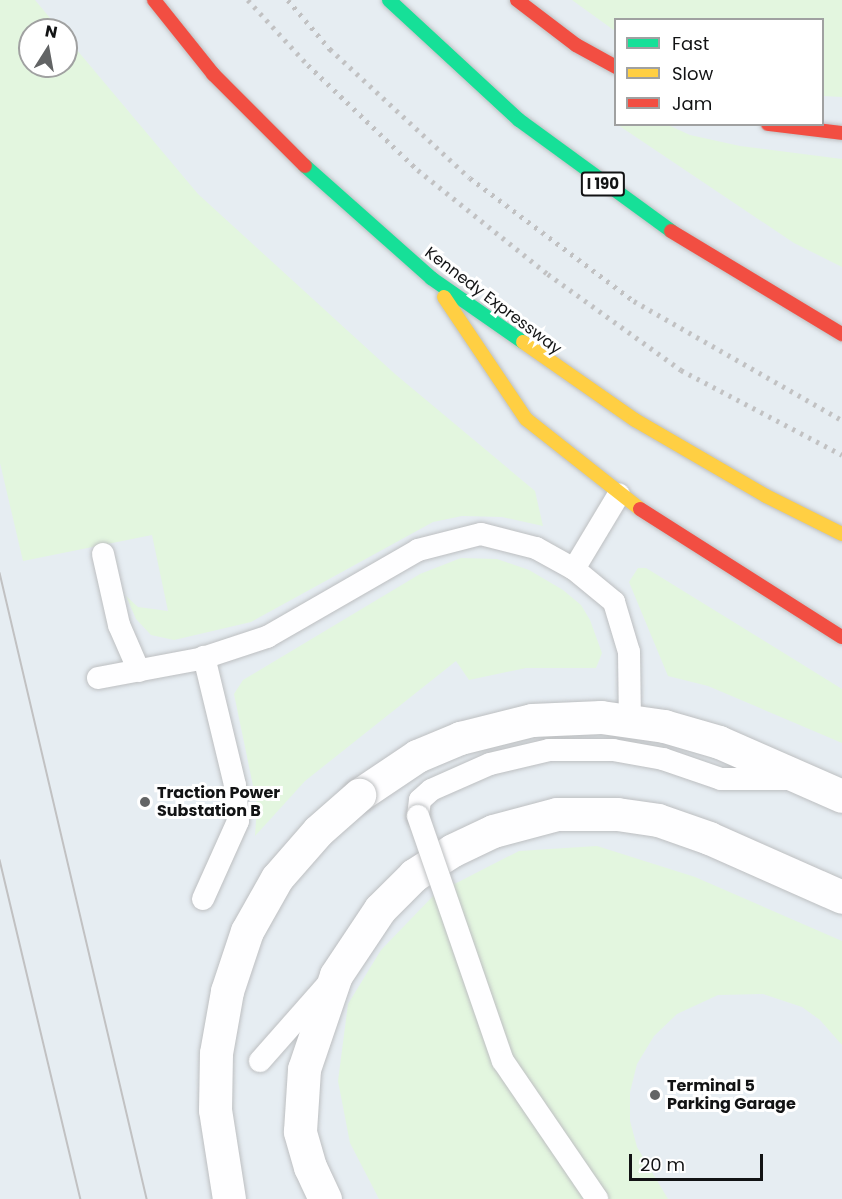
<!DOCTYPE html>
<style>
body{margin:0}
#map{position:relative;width:842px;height:1199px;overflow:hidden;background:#f7fafc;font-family:Poppins,sans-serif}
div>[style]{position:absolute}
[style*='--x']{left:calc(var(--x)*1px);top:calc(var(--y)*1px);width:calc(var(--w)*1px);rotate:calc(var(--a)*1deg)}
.built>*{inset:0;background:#e6edf2}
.green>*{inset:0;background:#e3f6df}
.roads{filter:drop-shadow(0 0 2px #bdbfc1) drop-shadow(0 0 2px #bdbfc1)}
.lane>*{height:22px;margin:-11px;padding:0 11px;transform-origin:11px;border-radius:11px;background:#fefeff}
.street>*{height:33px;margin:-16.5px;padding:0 16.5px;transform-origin:16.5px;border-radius:16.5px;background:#fefeff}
.fast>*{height:14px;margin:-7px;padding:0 7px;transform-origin:7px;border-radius:7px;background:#16e098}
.slow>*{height:14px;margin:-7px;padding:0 7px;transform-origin:7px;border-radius:7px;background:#ffcf43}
.jam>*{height:14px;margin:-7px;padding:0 7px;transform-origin:7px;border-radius:7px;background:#f24e42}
.tram>*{height:1.5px;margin:-0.75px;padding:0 0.75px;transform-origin:0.75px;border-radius:0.75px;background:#c1c1c2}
.rail>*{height:4.5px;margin-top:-2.25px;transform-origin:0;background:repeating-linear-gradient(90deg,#c1c1c2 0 3px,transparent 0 9px)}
.bridges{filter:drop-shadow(0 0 2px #bdbfc1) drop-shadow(0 0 2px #bdbfc1)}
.lane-bridge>*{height:22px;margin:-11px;padding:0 11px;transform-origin:11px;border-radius:11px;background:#fefeff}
.street-bridge>*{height:33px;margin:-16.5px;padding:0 16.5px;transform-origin:16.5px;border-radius:16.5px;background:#fefeff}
.dots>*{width:16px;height:16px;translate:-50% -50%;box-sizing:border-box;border:3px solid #fff;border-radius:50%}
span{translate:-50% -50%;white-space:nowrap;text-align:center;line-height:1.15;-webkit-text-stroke:6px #fff;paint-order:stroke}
.shield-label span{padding:2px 4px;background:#fff;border:2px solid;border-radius:4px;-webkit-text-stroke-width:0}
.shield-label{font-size:15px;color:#121314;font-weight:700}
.street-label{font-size:16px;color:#121314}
.poi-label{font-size:16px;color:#121314;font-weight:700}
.left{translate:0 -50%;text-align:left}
.legend{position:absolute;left:614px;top:18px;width:210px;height:108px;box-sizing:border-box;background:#fff;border:2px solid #a0a1a1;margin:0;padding:8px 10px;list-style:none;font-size:18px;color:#121314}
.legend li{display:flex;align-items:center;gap:12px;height:30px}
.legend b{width:30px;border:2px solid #a0a1a1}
.north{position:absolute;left:18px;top:18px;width:60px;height:60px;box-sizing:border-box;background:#fff;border:2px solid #a0a1a1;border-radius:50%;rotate:11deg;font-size:16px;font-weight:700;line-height:24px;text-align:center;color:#121314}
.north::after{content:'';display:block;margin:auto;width:21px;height:27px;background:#626465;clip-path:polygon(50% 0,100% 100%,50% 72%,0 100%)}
.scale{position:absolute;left:629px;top:1154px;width:134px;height:27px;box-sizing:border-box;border:3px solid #121314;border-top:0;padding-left:8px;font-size:18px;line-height:21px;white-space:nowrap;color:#121314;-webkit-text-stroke:4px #fff;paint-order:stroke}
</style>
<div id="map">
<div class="built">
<div style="clip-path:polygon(evenodd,0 0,842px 0,842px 1199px,0 1199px,0 0,616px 20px,822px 20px,822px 124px,616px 124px,616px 20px,0 0,30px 30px,66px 30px,66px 66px,30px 66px,30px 30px)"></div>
</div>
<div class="green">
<div style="clip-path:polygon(0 0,35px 0,60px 30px,30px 30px,30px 66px,66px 66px,66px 37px,198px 194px,395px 374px,535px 491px,543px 526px,502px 517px,462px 516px,433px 522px,251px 622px,174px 640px,151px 635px,136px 619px,126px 596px,138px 607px,168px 611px,152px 535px,23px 561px,0 463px)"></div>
<div style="clip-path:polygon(572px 0,842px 0,842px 97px,823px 96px,822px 20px,616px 20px,615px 31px)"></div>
<div style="clip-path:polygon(618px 125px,668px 125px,690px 135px,740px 146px,842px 159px,842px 267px,794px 243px)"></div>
<div style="clip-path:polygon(461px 558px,497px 559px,529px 570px,563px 590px,581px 605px,590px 620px,602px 653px,596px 668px,526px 668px,469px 680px,456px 661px,305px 781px,255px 836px,257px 805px,234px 694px,243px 680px,420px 574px)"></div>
<div style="clip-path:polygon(638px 568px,646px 568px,842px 689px,842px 743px,708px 686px,668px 676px,629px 582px)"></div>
<div style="clip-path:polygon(597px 846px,695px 877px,842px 941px,842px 1045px,820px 1020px,802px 1007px,763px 994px,718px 995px,677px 1014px,654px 1036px,637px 1064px,630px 1092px,630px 1121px,637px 1147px,668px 1199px,379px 1199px,350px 1143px,338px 1081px,348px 1004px,381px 950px,435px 894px,519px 851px)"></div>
</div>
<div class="roads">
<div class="lane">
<div style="--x:103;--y:554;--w:73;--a:77.3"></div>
<div style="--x:119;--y:625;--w:50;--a:66.5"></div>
<div style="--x:574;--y:569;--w:87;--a:-59"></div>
<div style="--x:98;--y:678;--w:104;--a:-10.6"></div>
<div style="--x:200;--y:659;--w:71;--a:-18.2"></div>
<div style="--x:267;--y:637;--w:174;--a:-29.9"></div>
<div style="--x:418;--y:550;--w:65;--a:-14.3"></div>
<div style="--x:481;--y:534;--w:57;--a:14.3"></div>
<div style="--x:536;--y:548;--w:43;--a:28.9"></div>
<div style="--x:574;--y:569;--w:52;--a:39.5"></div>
<div style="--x:614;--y:602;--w:52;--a:73.3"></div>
<div style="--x:629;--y:652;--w:69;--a:89.2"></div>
<div style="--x:418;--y:816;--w:16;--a:-83"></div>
<div style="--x:420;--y:800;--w:15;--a:-42"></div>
<div style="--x:431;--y:790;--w:64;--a:-23.8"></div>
<div style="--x:490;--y:764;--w:61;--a:-13.3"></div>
<div style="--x:549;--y:750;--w:64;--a:0"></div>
<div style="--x:613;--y:750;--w:51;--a:10.2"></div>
<div style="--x:663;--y:759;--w:61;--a:19"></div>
<div style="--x:721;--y:779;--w:73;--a:0"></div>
<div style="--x:203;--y:899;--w:85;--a:-65.8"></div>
<div style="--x:238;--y:821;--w:36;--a:-95"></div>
<div style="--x:235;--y:785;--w:132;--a:-103.6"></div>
<div style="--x:260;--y:1061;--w:101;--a:-48.6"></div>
</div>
<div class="street">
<div style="--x:359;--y:795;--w:70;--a:-33.9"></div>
<div style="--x:417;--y:756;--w:47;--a:-22.7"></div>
<div style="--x:460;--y:738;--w:74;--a:-14"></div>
<div style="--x:532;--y:720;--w:69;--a:-2.5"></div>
<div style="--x:601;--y:717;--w:64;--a:8.1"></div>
<div style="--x:664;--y:726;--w:57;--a:16.2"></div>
<div style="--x:719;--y:742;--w:134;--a:23.7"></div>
<div style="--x:325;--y:1199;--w:35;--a:-115"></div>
<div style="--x:310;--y:1167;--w:37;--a:-106"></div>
<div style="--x:300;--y:1131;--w:62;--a:-86.3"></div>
<div style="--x:304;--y:1069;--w:99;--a:-71.2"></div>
<div style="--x:336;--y:975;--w:79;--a:-56.3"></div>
<div style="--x:380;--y:909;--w:48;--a:-45"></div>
<div style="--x:414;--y:875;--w:46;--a:-32.7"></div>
<div style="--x:453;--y:850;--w:44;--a:-25.4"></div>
<div style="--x:493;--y:831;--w:66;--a:-14.9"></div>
<div style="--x:557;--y:814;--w:60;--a:0"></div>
<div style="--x:617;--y:814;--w:41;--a:8.3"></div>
<div style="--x:658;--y:820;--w:54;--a:19.4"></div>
<div style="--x:709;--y:838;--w:145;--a:23.9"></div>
</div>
<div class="fast">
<div style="--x:389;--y:0;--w:177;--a:42.7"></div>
<div style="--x:519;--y:120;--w:188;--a:36.1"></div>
<div style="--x:305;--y:166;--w:169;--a:41.6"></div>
<div style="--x:431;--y:278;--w:112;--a:34.8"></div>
</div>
<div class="slow">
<div style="--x:444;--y:297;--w:147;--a:56.1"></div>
<div style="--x:526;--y:419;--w:145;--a:38.3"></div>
<div style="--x:523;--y:342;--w:136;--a:34.9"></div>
<div style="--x:635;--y:420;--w:151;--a:30.1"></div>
<div style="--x:766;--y:496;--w:85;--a:26.6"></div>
</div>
<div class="jam">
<div style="--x:154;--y:0;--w:95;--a:51.4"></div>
<div style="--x:213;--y:74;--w:130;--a:45"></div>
<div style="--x:517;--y:0;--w:74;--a:37.3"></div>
<div style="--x:576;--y:45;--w:46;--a:28.8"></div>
<div style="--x:768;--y:124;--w:75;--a:6.9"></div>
<div style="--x:671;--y:231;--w:200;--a:31.1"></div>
<div style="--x:640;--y:509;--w:239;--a:32.4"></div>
</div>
</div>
<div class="tram">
<div style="--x:0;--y:573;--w:643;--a:76.78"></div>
<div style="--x:0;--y:860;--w:349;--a:76.6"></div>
</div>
<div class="rail">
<div style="--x:248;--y:0;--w:88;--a:47.3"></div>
<div style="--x:308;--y:65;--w:152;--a:43.7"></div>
<div style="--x:418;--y:170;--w:166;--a:38.7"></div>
<div style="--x:548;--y:274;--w:164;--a:35.8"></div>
<div style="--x:681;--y:370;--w:182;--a:27.8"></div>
<div style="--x:288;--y:0;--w:65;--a:49.4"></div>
<div style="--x:330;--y:49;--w:190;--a:42.7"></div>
<div style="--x:470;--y:178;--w:205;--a:36.9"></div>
<div style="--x:634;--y:301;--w:240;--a:29.8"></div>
</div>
<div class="bridges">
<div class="lane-bridge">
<div style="--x:418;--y:816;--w:259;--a:70.9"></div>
<div style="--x:503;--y:1061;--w:167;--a:55.7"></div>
</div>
<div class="street-bridge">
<div style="--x:229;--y:1199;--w:90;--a:-98.9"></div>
<div style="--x:215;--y:1110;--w:57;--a:-89"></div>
<div style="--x:216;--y:1053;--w:63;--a:-79.9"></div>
<div style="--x:227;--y:991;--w:63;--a:-71.6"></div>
<div style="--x:247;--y:931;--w:61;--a:-60.5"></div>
<div style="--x:277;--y:878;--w:62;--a:-48.9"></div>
<div style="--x:318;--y:831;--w:55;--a:-41.3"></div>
</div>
</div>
<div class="dots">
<div style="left:145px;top:802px;background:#626465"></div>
<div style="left:655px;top:1095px;background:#626465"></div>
</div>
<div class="shield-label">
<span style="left:603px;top:184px">I 190</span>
</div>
<div class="street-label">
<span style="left:493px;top:301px;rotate:37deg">Kennedy Expressway</span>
</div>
<div class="poi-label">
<span class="left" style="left:157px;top:802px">Traction Power<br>Substation B</span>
<span class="left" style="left:667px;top:1095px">Terminal 5<br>Parking Garage</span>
</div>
<ul class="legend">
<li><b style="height:8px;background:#16e098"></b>Fast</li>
<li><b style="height:8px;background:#ffcf43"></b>Slow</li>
<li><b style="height:8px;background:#f24e42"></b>Jam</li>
</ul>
<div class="north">N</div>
<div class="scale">20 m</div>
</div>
